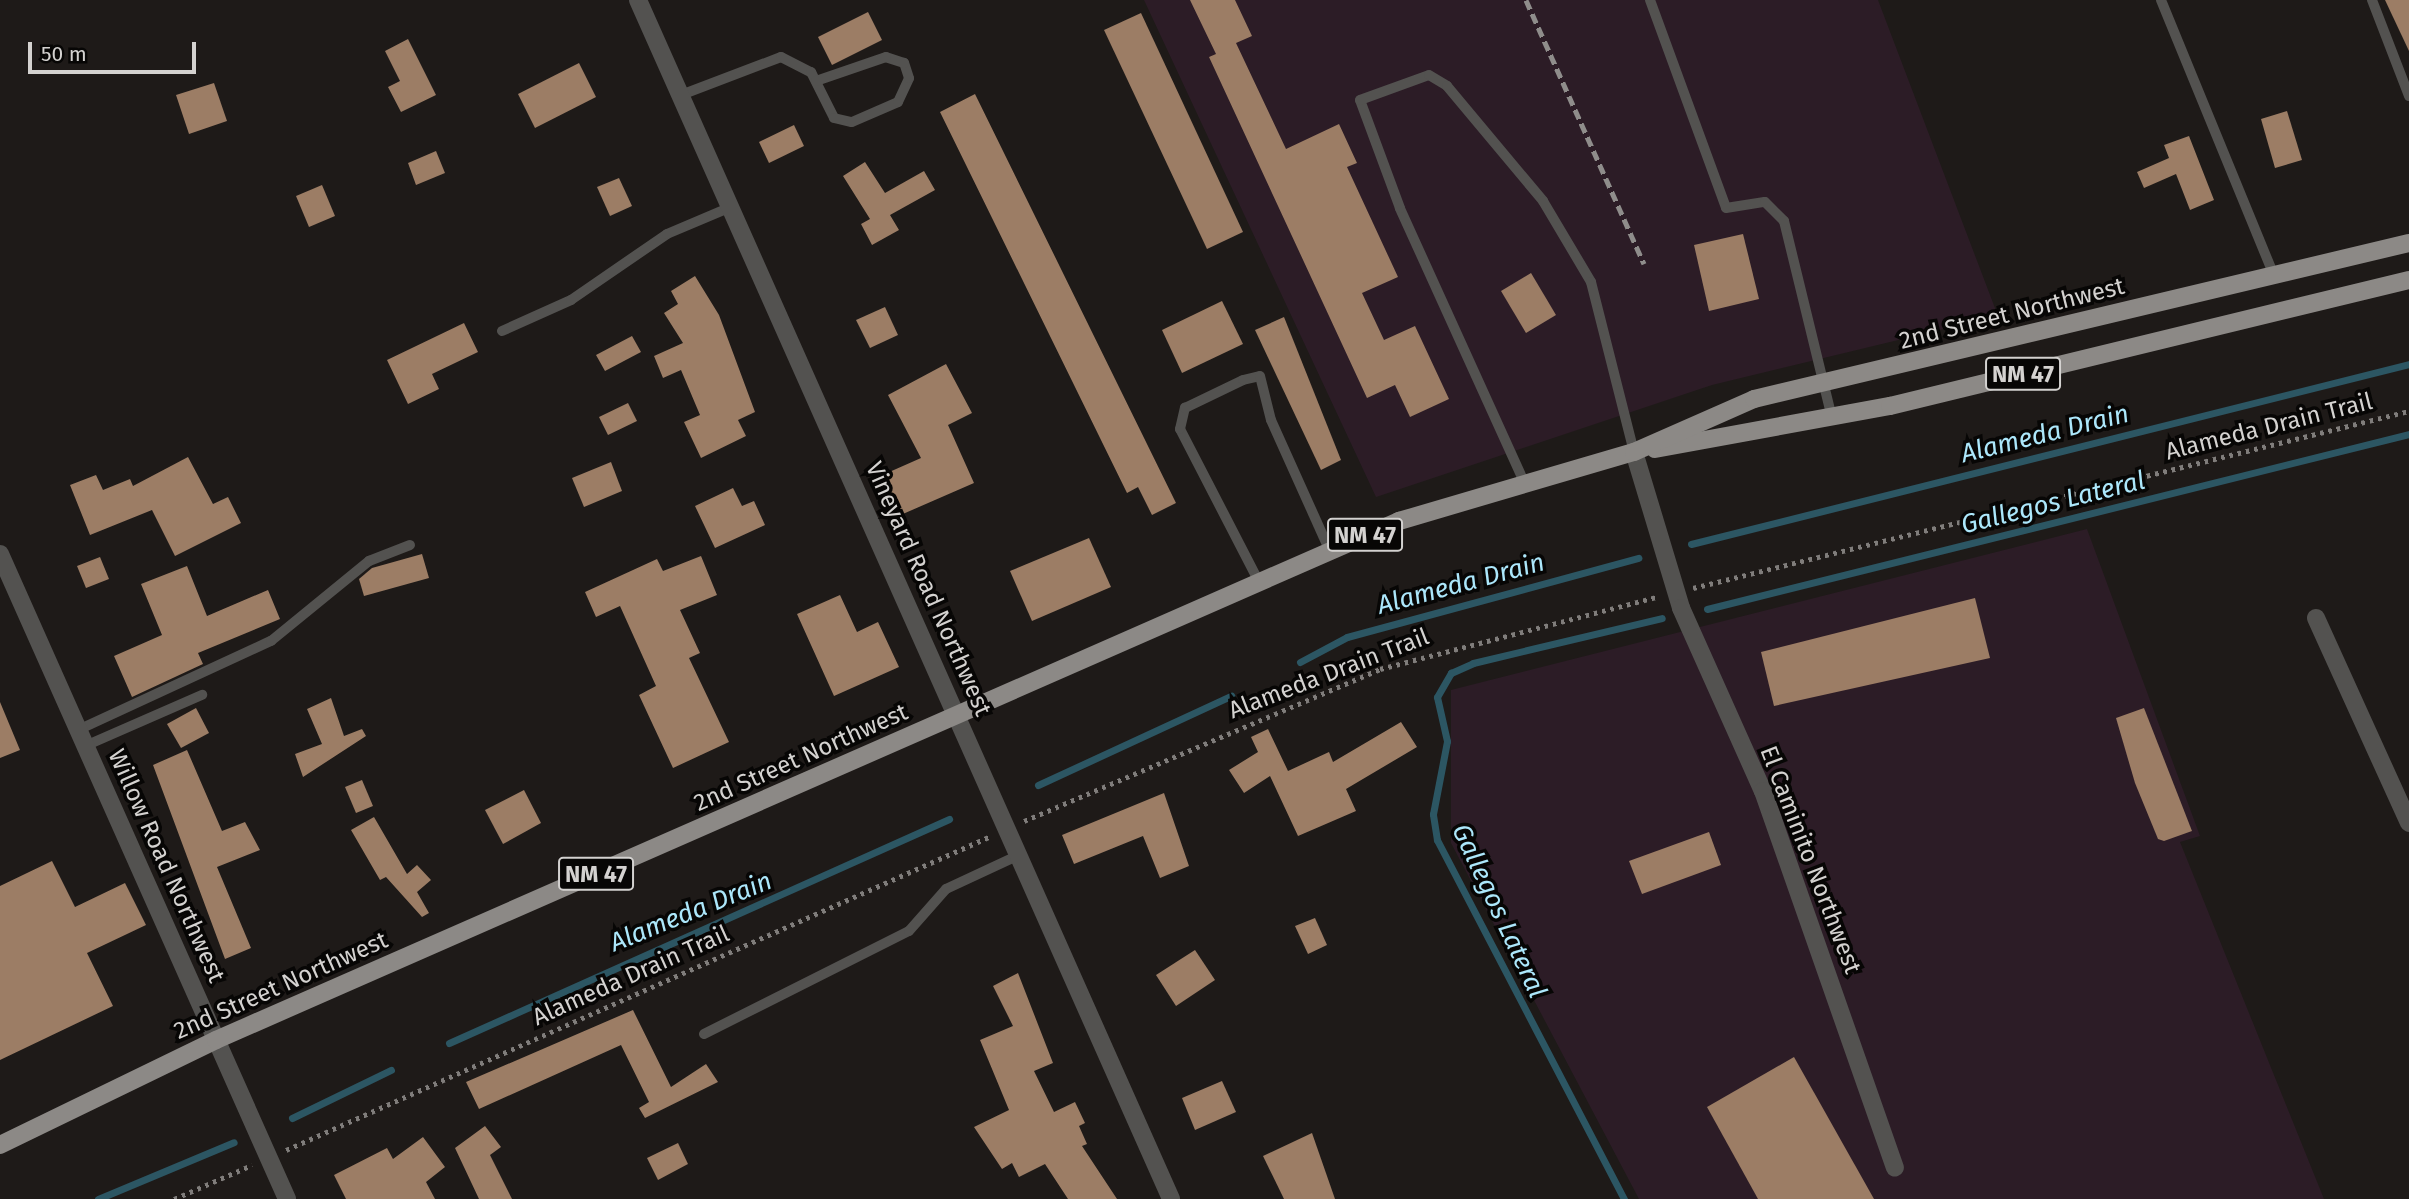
<!DOCTYPE html>
<style>
body{margin:0}
#map{position:relative;width:2409px;height:1199px;overflow:hidden;background:#1e1a18;font-family:"Fira Sans",sans-serif}
div>[style]{position:absolute}
[style*='--x']{left:calc(var(--x)*1px);top:calc(var(--y)*1px);width:calc(var(--w)*1px);rotate:calc(var(--a)*1deg)}
.industrial>*{inset:0;background:#2c1c26}
.stream>*{height:7px;margin:-3.5px;padding:0 3.5px;transform-origin:3.5px;border-radius:3.5px;background:#2c5663}
.building>*{inset:0;background:#9c7d65}
.path>*{height:4.5px;margin-top:-2.25px;transform-origin:0;background:repeating-linear-gradient(90deg,#807d7b 0 3.5px,transparent 0 8.5px)}
.lane>*{height:10px;margin:-5px;padding:0 5px;transform-origin:5px;border-radius:5px;background:#535250}
.street>*{height:18px;margin:-9px;padding:0 9px;transform-origin:9px;border-radius:9px;background:#535250}
.primary>*{height:18px;margin:-9px;padding:0 9px;transform-origin:9px;border-radius:9px;background:#8c8986}
.rail>*{height:5px;margin-top:-2.5px;transform-origin:0;background:repeating-linear-gradient(90deg,#8f8d8b 0 10px,transparent 0 15px)}
span{translate:-50% -50%;white-space:nowrap;text-align:center;line-height:1.15;-webkit-text-stroke:7px #070605;paint-order:stroke}
.shield-label span{padding:2px 5px;background:#070605;border:2px solid;border-radius:5px;-webkit-text-stroke-width:0}
.shield-label{font-size:23px;color:#d4d2d0;font-weight:700}
.street-label{font-size:24px;color:#d4d2d0}
.water-label{font-size:26px;color:#ace7fb;font-style:italic}
.scale{position:absolute;left:28px;top:42px;width:168px;height:32px;box-sizing:border-box;border:4px solid #d4d2d0;border-top:0;padding-left:9px;font-size:21px;line-height:24px;white-space:nowrap;color:#d4d2d0;-webkit-text-stroke:5px #070605;paint-order:stroke}
</style>
<div id="map">
<div class="industrial">
<div style="clip-path:polygon(1144px 0,1878px 0,1998px 316px,1712px 385px,1376px 497px)"></div>
<div style="clip-path:polygon(2087px 529px,2200px 836px,2180px 842px,2324px 1199px,1639px 1199px,1451px 843px,1451px 690px)"></div>
</div>
<div class="stream">
<div style="--x:1691;--y:544;--w:740;--a:-14.07"></div>
<div style="--x:1707;--y:609;--w:723;--a:-14"></div>
<div style="--x:1300;--y:662;--w:53;--a:-28"></div>
<div style="--x:1347;--y:637;--w:302;--a:-15.2"></div>
<div style="--x:1038;--y:785;--w:213;--a:-24.8"></div>
<div style="--x:449;--y:1043;--w:548;--a:-24.13"></div>
<div style="--x:292;--y:1118;--w:110;--a:-25.9"></div>
<div style="--x:98;--y:1199;--w:147;--a:-22.7"></div>
<div style="--x:1624;--y:1199;--w:405;--a:-117.5"></div>
<div style="--x:1437;--y:840;--w:26;--a:-99"></div>
<div style="--x:1433;--y:814;--w:74;--a:-79.1"></div>
<div style="--x:1447;--y:741;--w:45;--a:-102.8"></div>
<div style="--x:1437;--y:697;--w:28;--a:-60"></div>
<div style="--x:1451;--y:673;--w:24;--a:-24"></div>
<div style="--x:1473;--y:663;--w:194;--a:-13.4"></div>
</div>
<div class="building">
<div style="clip-path:polygon(1190px 0,1235px 0,1252px 36px,1236px 43px,1286px 149px,1339px 124px,1357px 163px,1347px 167px,1398px 277px,1362px 293px,1384px 340px,1415px 326px,1449px 399px,1410px 417px,1395px 385px,1367px 398px,1209px 57px,1216px 54px)"></div>
<div style="clip-path:polygon(2385px 0,2409px 0,2409px 51px)"></div>
<div style="clip-path:polygon(868px 12px,882px 40px,832px 65px,818px 37px)"></div>
<div style="clip-path:polygon(1141px 13px,1243px 232px,1207px 249px,1104px 30px)"></div>
<div style="clip-path:polygon(408px 39px,436px 95px,401px 112px,388px 87px,400px 81px,385px 51px)"></div>
<div style="clip-path:polygon(579px 63px,596px 97px,535px 128px,518px 94px)"></div>
<div style="clip-path:polygon(214px 83px,227px 121px,189px 134px,176px 95px)"></div>
<div style="clip-path:polygon(975px 94px,1176px 503px,1152px 515px,1138px 487px,1127px 493px,940px 112px)"></div>
<div style="clip-path:polygon(2287px 111px,2302px 160px,2275px 168px,2261px 119px)"></div>
<div style="clip-path:polygon(794px 125px,804px 146px,769px 163px,759px 142px)"></div>
<div style="clip-path:polygon(2189px 136px,2214px 200px,2190px 210px,2176px 174px,2144px 188px,2137px 172px,2169px 158px,2164px 145px)"></div>
<div style="clip-path:polygon(436px 151px,445px 173px,416px 185px,408px 163px)"></div>
<div style="clip-path:polygon(865px 162px,885px 193px,924px 171px,935px 190px,890px 215px,899px 230px,872px 245px,861px 224px,870px 219px,843px 176px)"></div>
<div style="clip-path:polygon(619px 178px,632px 206px,610px 216px,597px 187px)"></div>
<div style="clip-path:polygon(322px 185px,335px 216px,309px 227px,296px 196px)"></div>
<div style="clip-path:polygon(1743px 234px,1759px 299px,1709px 311px,1694px 245px)"></div>
<div style="clip-path:polygon(1531px 273px,1556px 315px,1526px 333px,1501px 291px)"></div>
<div style="clip-path:polygon(695px 276px,719px 315px,755px 412px,738px 420px,746px 436px,701px 458px,684px 422px,700px 415px,681px 370px,663px 378px,654px 356px,683px 343px,664px 313px,678px 304px,671px 291px)"></div>
<div style="clip-path:polygon(1222px 301px,1243px 344px,1182px 373px,1162px 330px)"></div>
<div style="clip-path:polygon(885px 307px,898px 335px,870px 348px,856px 320px)"></div>
<div style="clip-path:polygon(1284px 317px,1341px 460px,1321px 470px,1255px 330px)"></div>
<div style="clip-path:polygon(464px 323px,478px 352px,432px 374px,439px 389px,408px 404px,387px 360px)"></div>
<div style="clip-path:polygon(632px 336px,641px 352px,605px 371px,596px 355px)"></div>
<div style="clip-path:polygon(946px 364px,972px 413px,948px 425px,974px 483px,896px 517px,878px 477px,921px 458px,888px 395px)"></div>
<div style="clip-path:polygon(628px 403px,637px 421px,608px 435px,599px 417px)"></div>
<div style="clip-path:polygon(188px 457px,213px 504px,228px 497px,241px 523px,175px 556px,152px 510px,90px 535px,70px 485px,96px 475px,103px 490px,130px 479px,133px 486px)"></div>
<div style="clip-path:polygon(611px 462px,622px 491px,584px 507px,572px 478px)"></div>
<div style="clip-path:polygon(733px 488px,742px 506px,754px 501px,765px 525px,715px 548px,695px 506px)"></div>
<div style="clip-path:polygon(1089px 538px,1111px 587px,1032px 621px,1010px 571px)"></div>
<div style="clip-path:polygon(422px 554px,429px 578px,364px 596px,359px 579px,372px 568px)"></div>
<div style="clip-path:polygon(701px 556px,717px 595px,680px 610px,700px 653px,689px 658px,729px 742px,673px 768px,639px 695px,656px 686px,620px 606px,596px 617px,585px 592px,657px 559px,663px 571px)"></div>
<div style="clip-path:polygon(100px 557px,109px 579px,86px 588px,77px 566px)"></div>
<div style="clip-path:polygon(187px 566px,207px 616px,268px 590px,280px 619px,198px 653px,203px 664px,132px 697px,114px 656px,162px 635px,141px 584px)"></div>
<div style="clip-path:polygon(840px 595px,857px 632px,878px 622px,899px 667px,834px 696px,797px 614px)"></div>
<div style="clip-path:polygon(1975px 598px,1990px 658px,1774px 706px,1761px 652px)"></div>
<div style="clip-path:polygon(331px 698px,344px 736px,362px 729px,366px 736px,303px 777px,295px 754px,322px 744px,307px 709px)"></div>
<div style="clip-path:polygon(0 702px,20px 750px,0 758px)"></div>
<div style="clip-path:polygon(196px 708px,209px 733px,181px 748px,167px 724px)"></div>
<div style="clip-path:polygon(2144px 708px,2192px 831px,2164px 841px,2158px 839px,2135px 783px,2116px 718px)"></div>
<div style="clip-path:polygon(1401px 722px,1417px 747px,1346px 789px,1356px 811px,1298px 836px,1270px 776px,1244px 793px,1229px 770px,1258px 752px,1251px 737px,1268px 729px,1288px 771px,1329px 752px,1333px 762px)"></div>
<div style="clip-path:polygon(187px 750px,222px 831px,245px 822px,260px 850px,217px 867px,251px 948px,225px 959px,153px 765px)"></div>
<div style="clip-path:polygon(362px 780px,373px 806px,356px 813px,345px 787px)"></div>
<div style="clip-path:polygon(524px 790px,541px 823px,503px 844px,485px 810px)"></div>
<div style="clip-path:polygon(1164px 793px,1189px 866px,1160px 878px,1143px 836px,1074px 864px,1062px 835px)"></div>
<div style="clip-path:polygon(374px 817px,407px 874px,417px 865px,431px 880px,417px 892px,429px 913px,422px 917px,386px 877px,380px 880px,351px 830px)"></div>
<div style="clip-path:polygon(1709px 832px,1721px 865px,1642px 894px,1629px 861px)"></div>
<div style="clip-path:polygon(52px 861px,75px 907px,125px 883px,146px 925px,87px 953px,113px 1006px,0 1060px,0 886px)"></div>
<div style="clip-path:polygon(1315px 918px,1327px 945px,1308px 954px,1295px 926px)"></div>
<div style="clip-path:polygon(1195px 950px,1215px 980px,1176px 1006px,1156px 975px)"></div>
<div style="clip-path:polygon(1018px 973px,1053px 1063px,1034px 1071px,1054px 1112px,1075px 1102px,1085px 1123px,1079px 1126px,1087px 1144px,1082px 1146px,1117px 1199px,1068px 1199px,1045px 1164px,1019px 1177px,1012px 1163px,1002px 1169px,974px 1127px,1009px 1110px,980px 1040px,1013px 1026px,993px 986px)"></div>
<div style="clip-path:polygon(633px 1010px,671px 1087px,706px 1064px,718px 1082px,645px 1118px,639px 1108px,649px 1102px,621px 1045px,479px 1109px,466px 1082px)"></div>
<div style="clip-path:polygon(1794px 1057px,1874px 1199px,1758px 1199px,1707px 1107px)"></div>
<div style="clip-path:polygon(1222px 1081px,1236px 1112px,1195px 1130px,1182px 1098px)"></div>
<div style="clip-path:polygon(485px 1126px,501px 1147px,490px 1155px,512px 1199px,479px 1199px,455px 1148px)"></div>
<div style="clip-path:polygon(1312px 1133px,1335px 1199px,1284px 1199px,1263px 1156px)"></div>
<div style="clip-path:polygon(423px 1137px,445px 1167px,426px 1182px,435px 1199px,346px 1199px,334px 1175px,387px 1148px,393px 1159px)"></div>
<div style="clip-path:polygon(678px 1143px,688px 1164px,658px 1180px,647px 1158px)"></div>
</div>
<div class="path">
<div style="--x:1693;--y:588;--w:738;--a:-13.89"></div>
<div style="--x:1024;--y:821;--w:387;--a:-23.1"></div>
<div style="--x:1380;--y:669;--w:286;--a:-14.6"></div>
<div style="--x:286;--y:1150;--w:772;--a:-24.01"></div>
<div style="--x:174;--y:1199;--w:85;--a:-23.6"></div>
</div>
<div class="lane">
<div style="--x:1650;--y:0;--w:221;--a:69.9"></div>
<div style="--x:1726;--y:208;--w:39;--a:-9"></div>
<div style="--x:1765;--y:202;--w:27;--a:45"></div>
<div style="--x:1784;--y:221;--w:203;--a:76.3"></div>
<div style="--x:2161;--y:0;--w:298;--a:67.7"></div>
<div style="--x:2372;--y:0;--w:103;--a:68.9"></div>
<div style="--x:681;--y:95;--w:107;--a:-20.8"></div>
<div style="--x:781;--y:57;--w:34;--a:27"></div>
<div style="--x:811;--y:72;--w:51;--a:63.4"></div>
<div style="--x:834;--y:118;--w:18;--a:13"></div>
<div style="--x:852;--y:122;--w:50;--a:-23.5"></div>
<div style="--x:898;--y:102;--w:26;--a:-65"></div>
<div style="--x:909;--y:78;--w:16;--a:-108"></div>
<div style="--x:904;--y:63;--w:19;--a:-162"></div>
<div style="--x:886;--y:57;--w:74;--a:161.1"></div>
<div style="--x:502;--y:331;--w:76;--a:-24.2"></div>
<div style="--x:571;--y:300;--w:116;--a:-34.5"></div>
<div style="--x:667;--y:234;--w:69;--a:-22.9"></div>
<div style="--x:1525;--y:484;--w:303;--a:-114.4"></div>
<div style="--x:1400;--y:208;--w:115;--a:-110.3"></div>
<div style="--x:1360;--y:100;--w:73;--a:-19.9"></div>
<div style="--x:1429;--y:75;--w:21;--a:31"></div>
<div style="--x:1447;--y:86;--w:150;--a:50.1"></div>
<div style="--x:1543;--y:201;--w:94;--a:59.3"></div>
<div style="--x:1591;--y:282;--w:175;--a:75.8"></div>
<div style="--x:1258;--y:580;--w:170;--a:-117.3"></div>
<div style="--x:1180;--y:429;--w:22;--a:-77"></div>
<div style="--x:1185;--y:408;--w:64;--a:-25.8"></div>
<div style="--x:1243;--y:380;--w:17;--a:-13"></div>
<div style="--x:1260;--y:376;--w:45;--a:76"></div>
<div style="--x:1271;--y:420;--w:141;--a:65.8"></div>
<div style="--x:78;--y:730;--w:213;--a:-24.8"></div>
<div style="--x:271;--y:641;--w:127;--a:-39.2"></div>
<div style="--x:369;--y:561;--w:44;--a:-21.3"></div>
<div style="--x:85;--y:746;--w:128;--a:-23.6"></div>
<div style="--x:704;--y:1034;--w:229;--a:-26.7"></div>
<div style="--x:909;--y:931;--w:56;--a:-48.6"></div>
<div style="--x:946;--y:889;--w:81;--a:-25"></div>
</div>
<div class="street">
<div style="--x:638;--y:0;--w:1312;--a:66.03"></div>
<div style="--x:1634;--y:452;--w:163;--a:73.2"></div>
<div style="--x:1681;--y:608;--w:201;--a:65.9"></div>
<div style="--x:1763;--y:791;--w:399;--a:70.7"></div>
<div style="--x:0;--y:554;--w:706;--a:66.01"></div>
<div style="--x:2316;--y:618;--w:225;--a:65.6"></div>
</div>
<div class="primary">
<div style="--x:1655;--y:449;--w:239;--a:-10.4"></div>
<div style="--x:1890;--y:406;--w:534;--a:-13.65"></div>
<div style="--x:0;--y:1145;--w:240;--a:-25.9"></div>
<div style="--x:216;--y:1040;--w:1292;--a:-23.69"></div>
<div style="--x:1399;--y:521;--w:245;--a:-16.4"></div>
<div style="--x:1634;--y:452;--w:131;--a:-23.8"></div>
<div style="--x:1754;--y:399;--w:673;--a:-13.4"></div>
</div>
<div class="rail">
<div style="--x:1526;--y:0;--w:289;--a:65.9"></div>
</div>
<div class="shield-label">
<span style="left:2023px;top:374px">NM 47</span>
<span style="left:1365px;top:535px">NM 47</span>
<span style="left:596px;top:874px">NM 47</span>
</div>
<div class="street-label">
<span style="left:2012px;top:314px;rotate:-14deg">2nd Street Northwest</span>
<span style="left:2269px;top:427px;rotate:-14deg">Alameda Drain Trail</span>
<span style="left:928px;top:589px;rotate:66deg">Vineyard Road Northwest</span>
<span style="left:1329px;top:674px;rotate:-21deg">Alameda Drain Trail</span>
<span style="left:801px;top:758px;rotate:-24deg">2nd Street Northwest</span>
<span style="left:1810px;top:860px;rotate:69deg">El Caminito Northwest</span>
<span style="left:166px;top:866px;rotate:66deg">Willow Road Northwest</span>
<span style="left:631px;top:976px;rotate:-24deg">Alameda Drain Trail</span>
<span style="left:281px;top:986px;rotate:-24deg">2nd Street Northwest</span>
</div>
<div class="water-label">
<span style="left:2045px;top:434px;rotate:-14deg">Alameda Drain</span>
<span style="left:2053px;top:503px;rotate:-14deg">Gallegos Lateral</span>
<span style="left:1461px;top:584px;rotate:-15deg">Alameda Drain</span>
<span style="left:1499px;top:911px;rotate:65deg">Gallegos Lateral</span>
<span style="left:691px;top:912px;rotate:-22deg">Alameda Drain</span>
</div>
<div class="scale">50 m</div>
</div>
